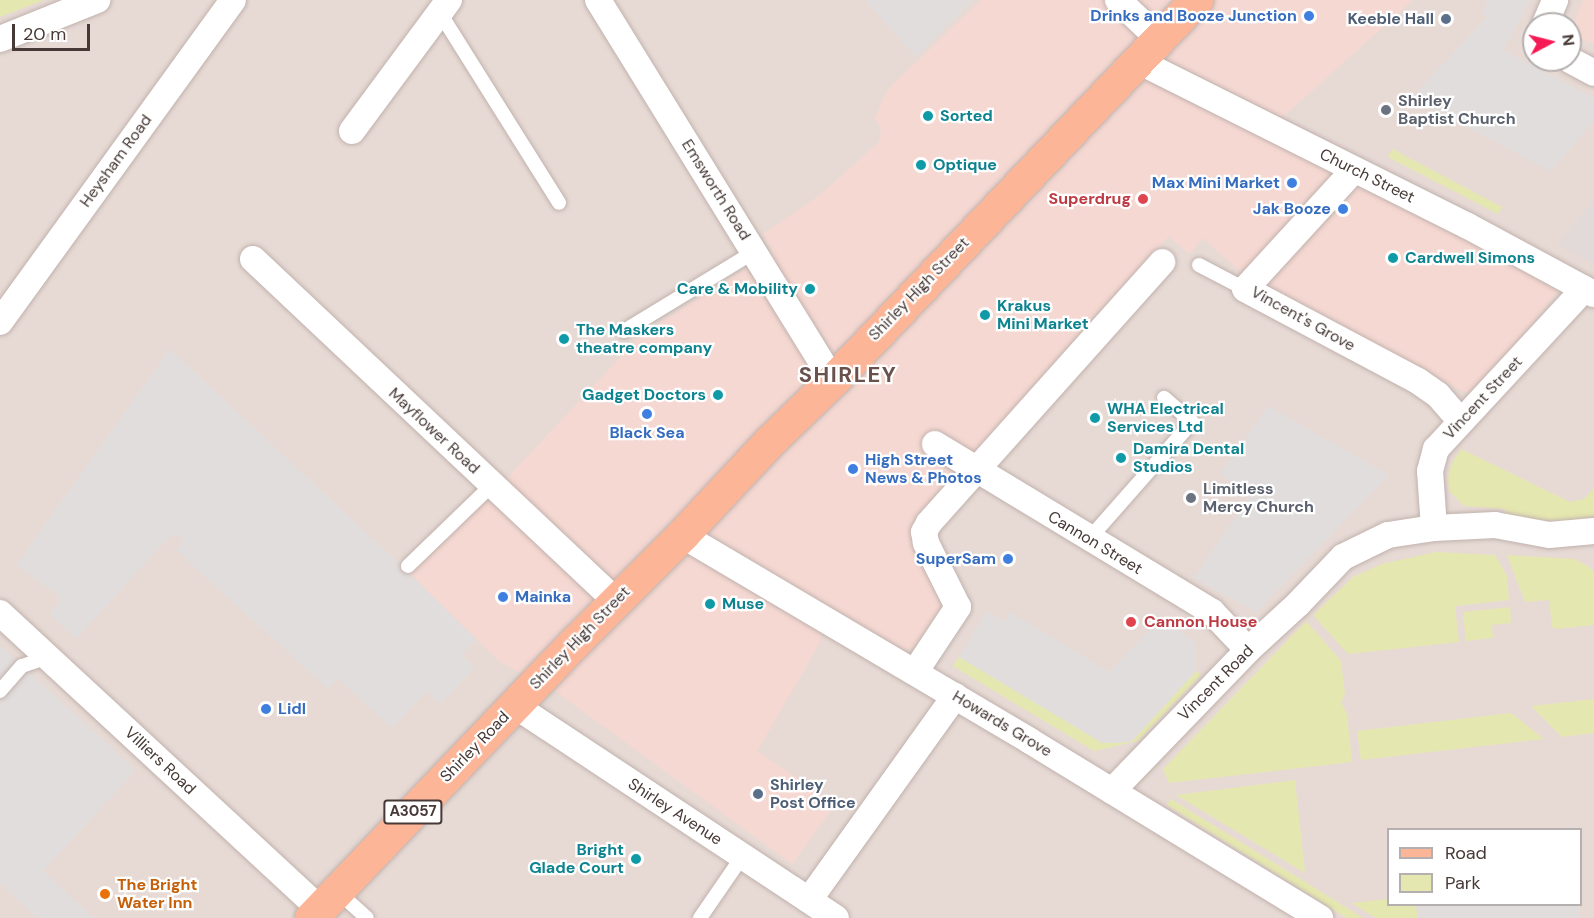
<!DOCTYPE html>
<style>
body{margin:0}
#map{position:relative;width:1594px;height:918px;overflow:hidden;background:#f3eae7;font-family:"DM Sans",sans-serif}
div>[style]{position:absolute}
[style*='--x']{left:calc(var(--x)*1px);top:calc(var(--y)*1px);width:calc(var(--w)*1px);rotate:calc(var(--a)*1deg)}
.residential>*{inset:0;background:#e7dad5}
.commercial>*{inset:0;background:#f5d8d2}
.industrial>*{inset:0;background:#e2dad9}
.green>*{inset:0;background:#e5e7b0}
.parking>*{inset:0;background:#e1dddc}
.roads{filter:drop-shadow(0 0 2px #c1b2ad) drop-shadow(0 0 2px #c1b2ad)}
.service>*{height:14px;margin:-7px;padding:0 7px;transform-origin:7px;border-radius:7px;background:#fff}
.minor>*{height:26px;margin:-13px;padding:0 13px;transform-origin:13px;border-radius:13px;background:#fff}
.primary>*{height:33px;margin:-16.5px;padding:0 16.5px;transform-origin:16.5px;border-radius:16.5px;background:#fcb597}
.dots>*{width:16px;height:16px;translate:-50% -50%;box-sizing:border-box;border:3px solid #fff;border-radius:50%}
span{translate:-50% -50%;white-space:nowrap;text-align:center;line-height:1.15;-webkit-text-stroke:4.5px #fff;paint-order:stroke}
.shield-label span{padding:2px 4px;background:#fff;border:2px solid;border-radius:4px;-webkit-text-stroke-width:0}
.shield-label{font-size:15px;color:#463936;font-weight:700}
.shop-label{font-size:16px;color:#366cbe;font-weight:700}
.right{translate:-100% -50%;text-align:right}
.left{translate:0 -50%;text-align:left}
.service-label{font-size:16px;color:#4e5e75;font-weight:700}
.worship-label{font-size:16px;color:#5b616d;font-weight:700}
.culture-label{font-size:16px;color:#0d838f;font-weight:700}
.street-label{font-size:16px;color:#463936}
.health-label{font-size:16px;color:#be3a42;font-weight:700}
.food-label{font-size:16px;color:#c56008;font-weight:700}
.district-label{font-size:22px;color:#69524d;font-weight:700;letter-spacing:1.5px}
.legend{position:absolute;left:1387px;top:828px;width:195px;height:78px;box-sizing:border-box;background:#fff;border:2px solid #b5b0af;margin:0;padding:8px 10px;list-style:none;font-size:18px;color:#463936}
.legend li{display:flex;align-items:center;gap:12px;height:30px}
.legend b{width:30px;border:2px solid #b5b0af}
.north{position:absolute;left:1522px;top:12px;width:60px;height:60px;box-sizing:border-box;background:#fff;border:2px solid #b5b0af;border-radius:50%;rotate:83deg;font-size:16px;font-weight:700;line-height:24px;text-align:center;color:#463936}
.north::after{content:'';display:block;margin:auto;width:21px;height:27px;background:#f61b54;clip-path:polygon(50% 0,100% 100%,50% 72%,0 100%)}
.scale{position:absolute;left:12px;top:24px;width:78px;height:27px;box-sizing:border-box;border:3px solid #463936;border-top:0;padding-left:8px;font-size:18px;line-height:21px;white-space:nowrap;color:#463936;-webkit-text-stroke:4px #fff;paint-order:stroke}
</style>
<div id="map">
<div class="residential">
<div style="clip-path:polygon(evenodd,0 0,1594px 0,1594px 918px,0 918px,0 0,1534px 24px,1570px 24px,1570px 60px,1534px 60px,1534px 24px,0 0,1388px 830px,1580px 830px,1580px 904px,1388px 904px,1388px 830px)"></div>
</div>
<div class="commercial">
<div style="clip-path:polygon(981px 0,1413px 0,1264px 134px,1560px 288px,1525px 333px,1470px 395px,1255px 285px,1203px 238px,1189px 254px,1169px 236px,910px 531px,949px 608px,919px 645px,903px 651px,830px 618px,818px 646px,757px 751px,836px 804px,792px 864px,558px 693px,500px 662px,408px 572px,499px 487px,642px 334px,772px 252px,763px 234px,820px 195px,879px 142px,881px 129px,875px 118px,888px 89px)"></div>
<div style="clip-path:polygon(1583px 0,1594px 0,1594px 44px,1578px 37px,1573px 27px)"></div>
</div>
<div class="industrial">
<div style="clip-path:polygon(1594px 200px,1594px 264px,1558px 244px)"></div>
</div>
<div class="green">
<div style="clip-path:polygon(0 0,44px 0,0 17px)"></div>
<div style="clip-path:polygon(1392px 149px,1502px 207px,1498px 214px,1388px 157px)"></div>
<div style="clip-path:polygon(1461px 449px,1570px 502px,1584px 499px,1594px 488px,1594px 518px,1563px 521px,1505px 518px,1506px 509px,1464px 506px,1449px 491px,1448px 478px,1451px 465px)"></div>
<div style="clip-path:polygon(1436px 552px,1495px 555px,1507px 576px,1509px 600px,1455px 606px,1459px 642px,1348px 654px,1313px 615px,1353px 577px,1382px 564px)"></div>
<div style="clip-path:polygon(1507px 555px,1574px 559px,1588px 566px,1594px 572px,1594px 625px,1557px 629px,1552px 627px,1549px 600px,1525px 602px)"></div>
<div style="clip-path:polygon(1510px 607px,1511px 623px,1492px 625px,1493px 638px,1466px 641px,1463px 612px)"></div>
<div style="clip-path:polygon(1306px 621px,1341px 661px,1345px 694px,1341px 702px,1347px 714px,1352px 762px,1169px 783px,1163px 769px)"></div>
<div style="clip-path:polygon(959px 657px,1103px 743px,1131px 742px,1196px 671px,1201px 675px,1138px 741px,1094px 751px,953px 666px)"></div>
<div style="clip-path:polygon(1594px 699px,1594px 733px,1562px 737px,1531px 706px)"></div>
<div style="clip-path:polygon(1511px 713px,1544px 739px,1361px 760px,1357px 731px)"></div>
<div style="clip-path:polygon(1295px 780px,1305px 873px,1176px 795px)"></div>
<div style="clip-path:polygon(1171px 799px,1310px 885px,1363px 918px,1347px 918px,1167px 805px)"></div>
<div style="clip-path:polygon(1388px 899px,1388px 904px,1416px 905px,1418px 918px,1376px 918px,1352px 903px)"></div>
</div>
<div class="parking">
<div style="clip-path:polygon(865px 0,973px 0,916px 57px)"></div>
<div style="clip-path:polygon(1488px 0,1530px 0,1503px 50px,1594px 98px,1594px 121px,1551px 171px,1411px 98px,1488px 16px,1482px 13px)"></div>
<div style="clip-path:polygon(170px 349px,408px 572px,477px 640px,461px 655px,475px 667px,441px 704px,426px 692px,392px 728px,338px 679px,328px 689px,176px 550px,184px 541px,179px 536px,170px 536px,76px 639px,49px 614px,59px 603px,58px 595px,16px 565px)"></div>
<div style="clip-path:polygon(1268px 406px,1389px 475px,1256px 612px,1194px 578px,1250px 495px,1220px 474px)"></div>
<div style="clip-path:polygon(987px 611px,1005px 622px,1010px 612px,1109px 672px,1163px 617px,1195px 643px,1196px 671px,1131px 742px,1102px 743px,959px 657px)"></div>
<div style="clip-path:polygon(0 646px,136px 770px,43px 871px,94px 918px,37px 918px,0 883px)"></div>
<div style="clip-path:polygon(1416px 905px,1579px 905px,1580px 918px,1418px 918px)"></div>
</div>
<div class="roads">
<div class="service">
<div style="--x:440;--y:13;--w:224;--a:57.9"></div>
<div style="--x:1199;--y:265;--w:52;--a:27.6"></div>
<div style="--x:624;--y:331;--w:152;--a:-31.3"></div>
<div style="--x:1089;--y:539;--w:156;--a:-48.6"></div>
<div style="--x:1192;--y:422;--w:37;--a:-139"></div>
<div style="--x:408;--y:566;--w:117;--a:-44"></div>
<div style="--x:0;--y:691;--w:33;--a:-49"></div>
<div style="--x:22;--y:666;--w:28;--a:-19"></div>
<div style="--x:337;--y:891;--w:40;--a:42"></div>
<div style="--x:700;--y:918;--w:74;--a:-55.5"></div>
</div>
<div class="minor">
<div style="--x:598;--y:0;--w:447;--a:58.3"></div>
<div style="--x:1118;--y:0;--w:57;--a:43.6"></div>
<div style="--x:1545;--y:24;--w:26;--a:-67"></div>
<div style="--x:0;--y:39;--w:105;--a:-21.9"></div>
<div style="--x:1570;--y:60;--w:27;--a:28"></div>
<div style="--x:1138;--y:61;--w:369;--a:26.6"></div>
<div style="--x:1468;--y:226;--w:143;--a:28.4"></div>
<div style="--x:352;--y:131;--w:163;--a:-53.5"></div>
<div style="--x:1354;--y:170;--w:161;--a:132.5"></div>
<div style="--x:1245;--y:289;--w:196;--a:28"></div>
<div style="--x:1418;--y:381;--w:24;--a:35"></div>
<div style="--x:1438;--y:395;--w:35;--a:49"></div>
<div style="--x:253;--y:259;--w:499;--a:43.3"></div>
<div style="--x:0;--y:322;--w:397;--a:-54.1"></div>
<div style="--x:935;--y:444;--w:324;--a:31.2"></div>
<div style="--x:1212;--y:612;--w:52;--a:46.5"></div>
<div style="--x:1434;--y:528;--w:57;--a:-94"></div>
<div style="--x:1430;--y:471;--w:23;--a:-75"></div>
<div style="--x:1436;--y:449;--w:218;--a:-47.2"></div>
<div style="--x:682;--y:535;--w:404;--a:30.6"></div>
<div style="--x:1030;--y:741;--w:340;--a:31.4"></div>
<div style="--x:0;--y:613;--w:436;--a:42.8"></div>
<div style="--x:915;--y:672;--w:78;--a:-56.5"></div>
<div style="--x:958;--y:607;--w:72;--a:-116.6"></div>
<div style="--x:926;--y:543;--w:11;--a:-100"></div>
<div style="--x:924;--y:532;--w:10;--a:-61"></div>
<div style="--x:929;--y:523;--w:350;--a:-48.2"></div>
<div style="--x:514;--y:705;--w:386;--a:33.5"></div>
<div style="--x:1112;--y:791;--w:196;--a:-46"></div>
<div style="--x:1248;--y:650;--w:68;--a:-42.6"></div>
<div style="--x:1298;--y:604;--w:65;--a:-46.2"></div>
<div style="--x:1343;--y:557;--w:50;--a:-26.1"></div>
<div style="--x:1388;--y:535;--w:47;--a:-8.7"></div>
<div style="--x:1434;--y:528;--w:61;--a:-2.8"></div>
<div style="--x:1495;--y:525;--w:55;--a:10.5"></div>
<div style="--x:1549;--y:535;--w:45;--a:-5.1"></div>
<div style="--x:809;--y:900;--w:251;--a:-54.4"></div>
</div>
<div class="primary">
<div style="--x:311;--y:918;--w:382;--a:-46.3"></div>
<div style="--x:575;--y:642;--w:151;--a:-45"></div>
<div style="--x:682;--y:535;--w:130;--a:-46.9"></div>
<div style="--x:771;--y:440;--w:86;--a:-44.1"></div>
<div style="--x:833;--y:380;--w:526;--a:-46.31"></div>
</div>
</div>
<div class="dots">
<div style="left:1309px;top:16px;background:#3f7fe0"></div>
<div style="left:1446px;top:19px;background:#5c6f8a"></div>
<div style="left:1386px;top:110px;background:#6b7280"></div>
<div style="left:928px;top:116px;background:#0f9aa8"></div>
<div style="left:921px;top:165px;background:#0f9aa8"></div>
<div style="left:1292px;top:183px;background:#3f7fe0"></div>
<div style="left:1143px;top:199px;background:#e0444e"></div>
<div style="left:1343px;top:209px;background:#3f7fe0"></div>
<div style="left:1393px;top:258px;background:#0f9aa8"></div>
<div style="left:810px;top:289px;background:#0f9aa8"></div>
<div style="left:985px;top:315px;background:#0f9aa8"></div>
<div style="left:564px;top:339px;background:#0f9aa8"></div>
<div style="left:718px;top:395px;background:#0f9aa8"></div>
<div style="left:647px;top:414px;background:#3f7fe0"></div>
<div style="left:1095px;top:418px;background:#0f9aa8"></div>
<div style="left:1121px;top:458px;background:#0f9aa8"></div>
<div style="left:853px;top:469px;background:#3f7fe0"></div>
<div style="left:1191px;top:498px;background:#6b7280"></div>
<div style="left:1008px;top:559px;background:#3f7fe0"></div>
<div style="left:503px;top:597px;background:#3f7fe0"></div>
<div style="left:710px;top:604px;background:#0f9aa8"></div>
<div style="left:1131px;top:622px;background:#e0444e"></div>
<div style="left:266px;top:709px;background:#3f7fe0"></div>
<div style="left:758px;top:794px;background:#5c6f8a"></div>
<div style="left:636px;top:859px;background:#0f9aa8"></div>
<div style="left:105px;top:894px;background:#e8710a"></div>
</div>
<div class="shield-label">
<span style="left:413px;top:812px">A3057</span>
</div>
<div class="shop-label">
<span class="right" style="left:1297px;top:16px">Drinks and Booze Junction</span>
<span class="right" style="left:1280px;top:183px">Max Mini Market</span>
<span class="right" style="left:1331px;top:209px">Jak Booze</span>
<span style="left:647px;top:433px">Black Sea</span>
<span class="left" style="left:865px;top:469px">High Street<br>News &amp; Photos</span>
<span class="right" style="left:996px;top:559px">SuperSam</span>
<span class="left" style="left:515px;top:597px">Mainka</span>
<span class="left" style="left:278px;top:709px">Lidl</span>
</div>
<div class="service-label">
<span class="right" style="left:1434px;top:19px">Keeble Hall</span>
<span class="left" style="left:770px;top:794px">Shirley<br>Post Office</span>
</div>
<div class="worship-label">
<span class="left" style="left:1398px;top:110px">Shirley<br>Baptist Church</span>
<span class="left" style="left:1203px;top:498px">Limitless<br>Mercy Church</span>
</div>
<div class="culture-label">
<span class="left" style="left:940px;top:116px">Sorted</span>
<span class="left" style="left:933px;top:165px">Optique</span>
<span class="left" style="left:1405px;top:258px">Cardwell Simons</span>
<span class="right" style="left:798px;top:289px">Care &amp; Mobility</span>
<span class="left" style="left:997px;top:315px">Krakus<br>Mini Market</span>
<span class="left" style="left:576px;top:339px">The Maskers<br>theatre company</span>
<span class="right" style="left:706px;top:395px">Gadget Doctors</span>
<span class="left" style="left:1107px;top:418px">WHA Electrical<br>Services Ltd</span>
<span class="left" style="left:1133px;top:458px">Damira Dental<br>Studios</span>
<span class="left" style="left:722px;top:604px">Muse</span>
<span class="right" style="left:624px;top:859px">Bright<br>Glade Court</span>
</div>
<div class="street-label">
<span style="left:116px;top:161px;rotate:-54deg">Heysham Road</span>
<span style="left:1367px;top:176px;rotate:26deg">Church Street</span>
<span style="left:716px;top:190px;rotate:58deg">Emsworth Road</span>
<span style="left:919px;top:289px;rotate:-46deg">Shirley High Street</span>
<span style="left:1303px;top:319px;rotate:29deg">Vincent's Grove</span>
<span style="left:1483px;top:398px;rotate:-47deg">Vincent Street</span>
<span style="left:434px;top:431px;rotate:43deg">Mayflower Road</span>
<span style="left:1095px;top:543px;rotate:31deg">Cannon Street</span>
<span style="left:580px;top:638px;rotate:-46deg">Shirley High Street</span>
<span style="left:1216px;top:683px;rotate:-45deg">Vincent Road</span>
<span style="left:1002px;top:724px;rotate:31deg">Howards Grove</span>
<span style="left:475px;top:747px;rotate:-46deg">Shirley Road</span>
<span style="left:160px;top:761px;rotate:43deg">Villiers Road</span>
<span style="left:675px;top:812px;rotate:33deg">Shirley Avenue</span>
</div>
<div class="health-label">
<span class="right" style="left:1131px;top:199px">Superdrug</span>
<span class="left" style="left:1144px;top:622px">Cannon House</span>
</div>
<div class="food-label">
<span class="left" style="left:117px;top:894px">The Bright<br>Water Inn</span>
</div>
<div class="district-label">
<span style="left:848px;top:375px">SHIRLEY</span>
</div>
<ul class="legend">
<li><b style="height:8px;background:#fcb597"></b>Road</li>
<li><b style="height:16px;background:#e5e7b0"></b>Park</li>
</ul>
<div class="north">N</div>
<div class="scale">20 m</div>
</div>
